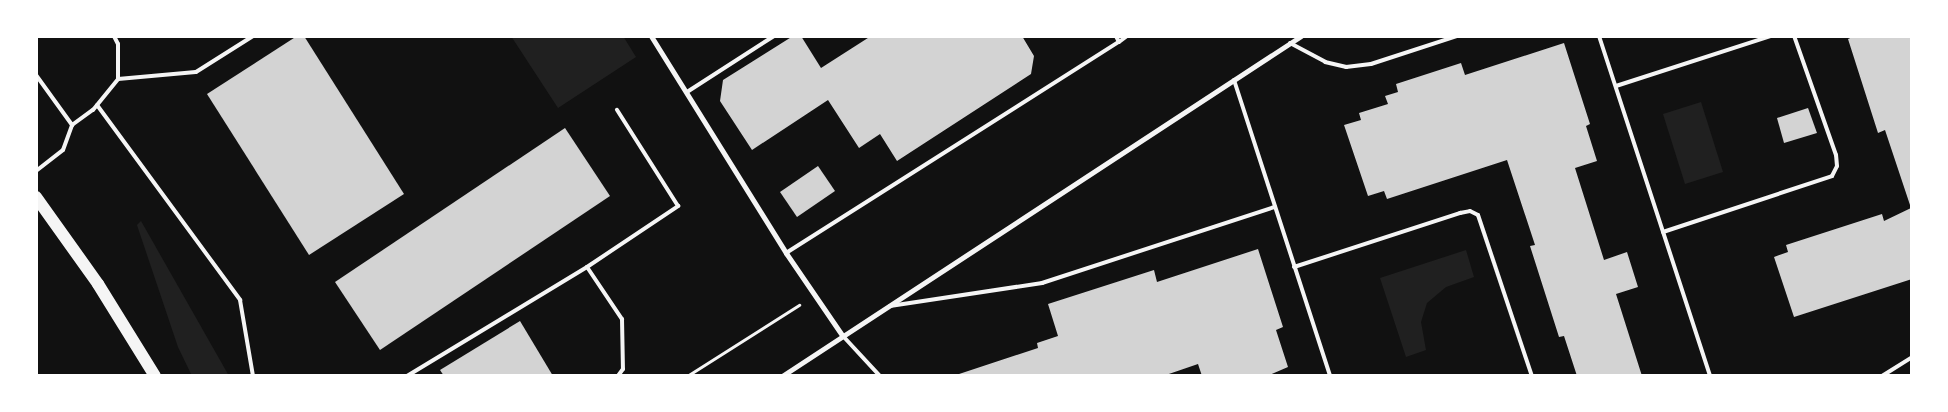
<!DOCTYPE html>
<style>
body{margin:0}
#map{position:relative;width:1948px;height:412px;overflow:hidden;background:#111;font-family:"Sofia Sans Condensed",sans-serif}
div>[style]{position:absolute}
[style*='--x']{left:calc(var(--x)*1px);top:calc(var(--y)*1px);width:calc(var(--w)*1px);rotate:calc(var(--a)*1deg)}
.green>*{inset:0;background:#202020}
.building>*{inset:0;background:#d3d3d3}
.path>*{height:3px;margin:-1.5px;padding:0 1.5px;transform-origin:1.5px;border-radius:1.5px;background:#f5f5f5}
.service>*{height:4px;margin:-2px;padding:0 2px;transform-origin:2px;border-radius:2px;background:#f5f5f5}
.minor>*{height:5px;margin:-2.5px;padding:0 2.5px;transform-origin:2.5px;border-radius:2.5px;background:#f5f5f5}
.primary>*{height:12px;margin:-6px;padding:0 6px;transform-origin:6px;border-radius:6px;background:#f5f5f5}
span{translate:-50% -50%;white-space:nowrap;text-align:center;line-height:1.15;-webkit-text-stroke:4.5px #fff;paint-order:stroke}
.frame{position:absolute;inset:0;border:38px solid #fff;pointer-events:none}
</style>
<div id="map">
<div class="green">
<div style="clip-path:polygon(511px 36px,623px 36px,636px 57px,558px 108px)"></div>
<div style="clip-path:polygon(1701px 102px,1723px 172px,1685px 184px,1663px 114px)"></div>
<div style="clip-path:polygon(141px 221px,229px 376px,192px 376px,178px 347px,137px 225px)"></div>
<div style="clip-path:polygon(1466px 250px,1474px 277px,1446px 287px,1427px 303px,1421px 322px,1426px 350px,1406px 357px,1380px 278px)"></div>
</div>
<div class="building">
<div style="clip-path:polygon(297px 36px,304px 36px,404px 194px,309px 255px,207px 94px)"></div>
<div style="clip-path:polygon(793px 36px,801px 36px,821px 68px,871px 36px,1022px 36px,1034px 56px,1031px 74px,897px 161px,880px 134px,859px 148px,828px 100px,752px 150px,720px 101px,723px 80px)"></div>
<div style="clip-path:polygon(1855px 36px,1912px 36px,1912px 279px,1794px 317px,1774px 257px,1788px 252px,1786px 245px,1882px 214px,1884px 221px,1911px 208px,1885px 130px,1878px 133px,1848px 39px)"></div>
<div style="clip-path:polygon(1564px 43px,1590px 124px,1586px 126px,1597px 161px,1575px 168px,1604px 260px,1627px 252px,1638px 287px,1616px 294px,1642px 376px,1577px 376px,1564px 336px,1559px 337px,1530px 246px,1535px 245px,1507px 160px,1387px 199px,1384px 191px,1368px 196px,1344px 125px,1361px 120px,1359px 113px,1388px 104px,1385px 96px,1398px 92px,1396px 84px,1461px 63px,1465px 75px)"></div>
<div style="clip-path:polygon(1808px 108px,1817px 133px,1784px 143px,1777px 118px)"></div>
<div style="clip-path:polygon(565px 128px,610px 196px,380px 350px,335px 282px)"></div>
<div style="clip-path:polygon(818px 166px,835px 191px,797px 217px,780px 192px)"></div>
<div style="clip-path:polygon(1258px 249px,1283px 327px,1276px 330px,1288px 367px,1267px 376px,1202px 376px,1198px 364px,1163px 376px,953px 376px,1038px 348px,1037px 343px,1058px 336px,1048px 304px,1154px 270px,1157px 282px)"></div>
<div style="clip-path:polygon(520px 321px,553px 376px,444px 376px,440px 370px)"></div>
</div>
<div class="path">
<div style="--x:687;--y:376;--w:133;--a:-32.4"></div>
</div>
<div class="service">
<div style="--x:1599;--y:36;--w:358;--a:71.9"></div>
<div style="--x:1119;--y:42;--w:10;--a:-37"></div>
<div style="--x:1290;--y:43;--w:40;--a:28"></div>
<div style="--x:1325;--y:62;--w:22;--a:13"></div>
<div style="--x:1346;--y:67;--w:25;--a:-7"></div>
<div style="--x:1371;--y:64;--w:90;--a:-18"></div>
<div style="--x:36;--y:75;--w:62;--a:54.2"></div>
<div style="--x:118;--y:79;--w:78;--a:-5.1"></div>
<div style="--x:196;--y:72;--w:67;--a:-32.3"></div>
<div style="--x:1234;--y:80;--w:311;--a:72"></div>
<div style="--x:1616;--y:86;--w:163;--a:-17.9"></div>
<div style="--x:687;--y:92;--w:103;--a:-32.8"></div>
<div style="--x:97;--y:105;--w:242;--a:53.7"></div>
<div style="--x:240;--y:300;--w:77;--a:80.3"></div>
<div style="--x:36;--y:171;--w:34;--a:-38"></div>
<div style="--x:63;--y:150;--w:27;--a:-70"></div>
<div style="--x:72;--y:125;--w:26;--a:-36"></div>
<div style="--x:93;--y:110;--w:40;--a:-51"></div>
<div style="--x:118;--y:79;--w:35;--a:-90"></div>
<div style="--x:118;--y:44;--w:9;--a:-117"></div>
<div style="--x:1663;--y:232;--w:178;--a:-18.3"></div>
<div style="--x:1832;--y:176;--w:11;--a:-63"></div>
<div style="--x:1837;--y:166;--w:11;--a:-95"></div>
<div style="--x:1836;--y:155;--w:126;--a:-109.4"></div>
<div style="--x:786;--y:253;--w:394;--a:-32.4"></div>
<div style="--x:1119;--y:42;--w:7;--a:-117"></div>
<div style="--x:587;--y:267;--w:63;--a:56.1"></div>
<div style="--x:622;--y:319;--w:50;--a:88.9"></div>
<div style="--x:623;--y:369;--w:9;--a:126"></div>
<div style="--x:1294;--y:267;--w:175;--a:-18"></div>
<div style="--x:1460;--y:213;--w:10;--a:-11"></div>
<div style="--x:1470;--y:211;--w:9;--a:27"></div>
<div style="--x:1478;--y:215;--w:170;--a:71.5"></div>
<div style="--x:890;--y:306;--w:154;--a:-8.6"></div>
<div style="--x:1042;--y:283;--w:245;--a:-18.1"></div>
<div style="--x:842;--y:335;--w:56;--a:47.2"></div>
<div style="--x:407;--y:376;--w:210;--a:-31.2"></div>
<div style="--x:587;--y:267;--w:110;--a:-33.8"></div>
<div style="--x:678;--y:206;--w:114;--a:-122.4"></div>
<div style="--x:1882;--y:376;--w:36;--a:-32"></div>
</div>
<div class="minor">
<div style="--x:651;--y:36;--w:256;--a:58.1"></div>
<div style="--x:786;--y:253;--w:99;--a:55.7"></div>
<div style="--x:782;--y:376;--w:620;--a:-33.23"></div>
</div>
<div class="primary">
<div style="--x:36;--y:197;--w:107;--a:54.5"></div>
<div style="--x:98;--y:284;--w:108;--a:58.2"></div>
</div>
<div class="frame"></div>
</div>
